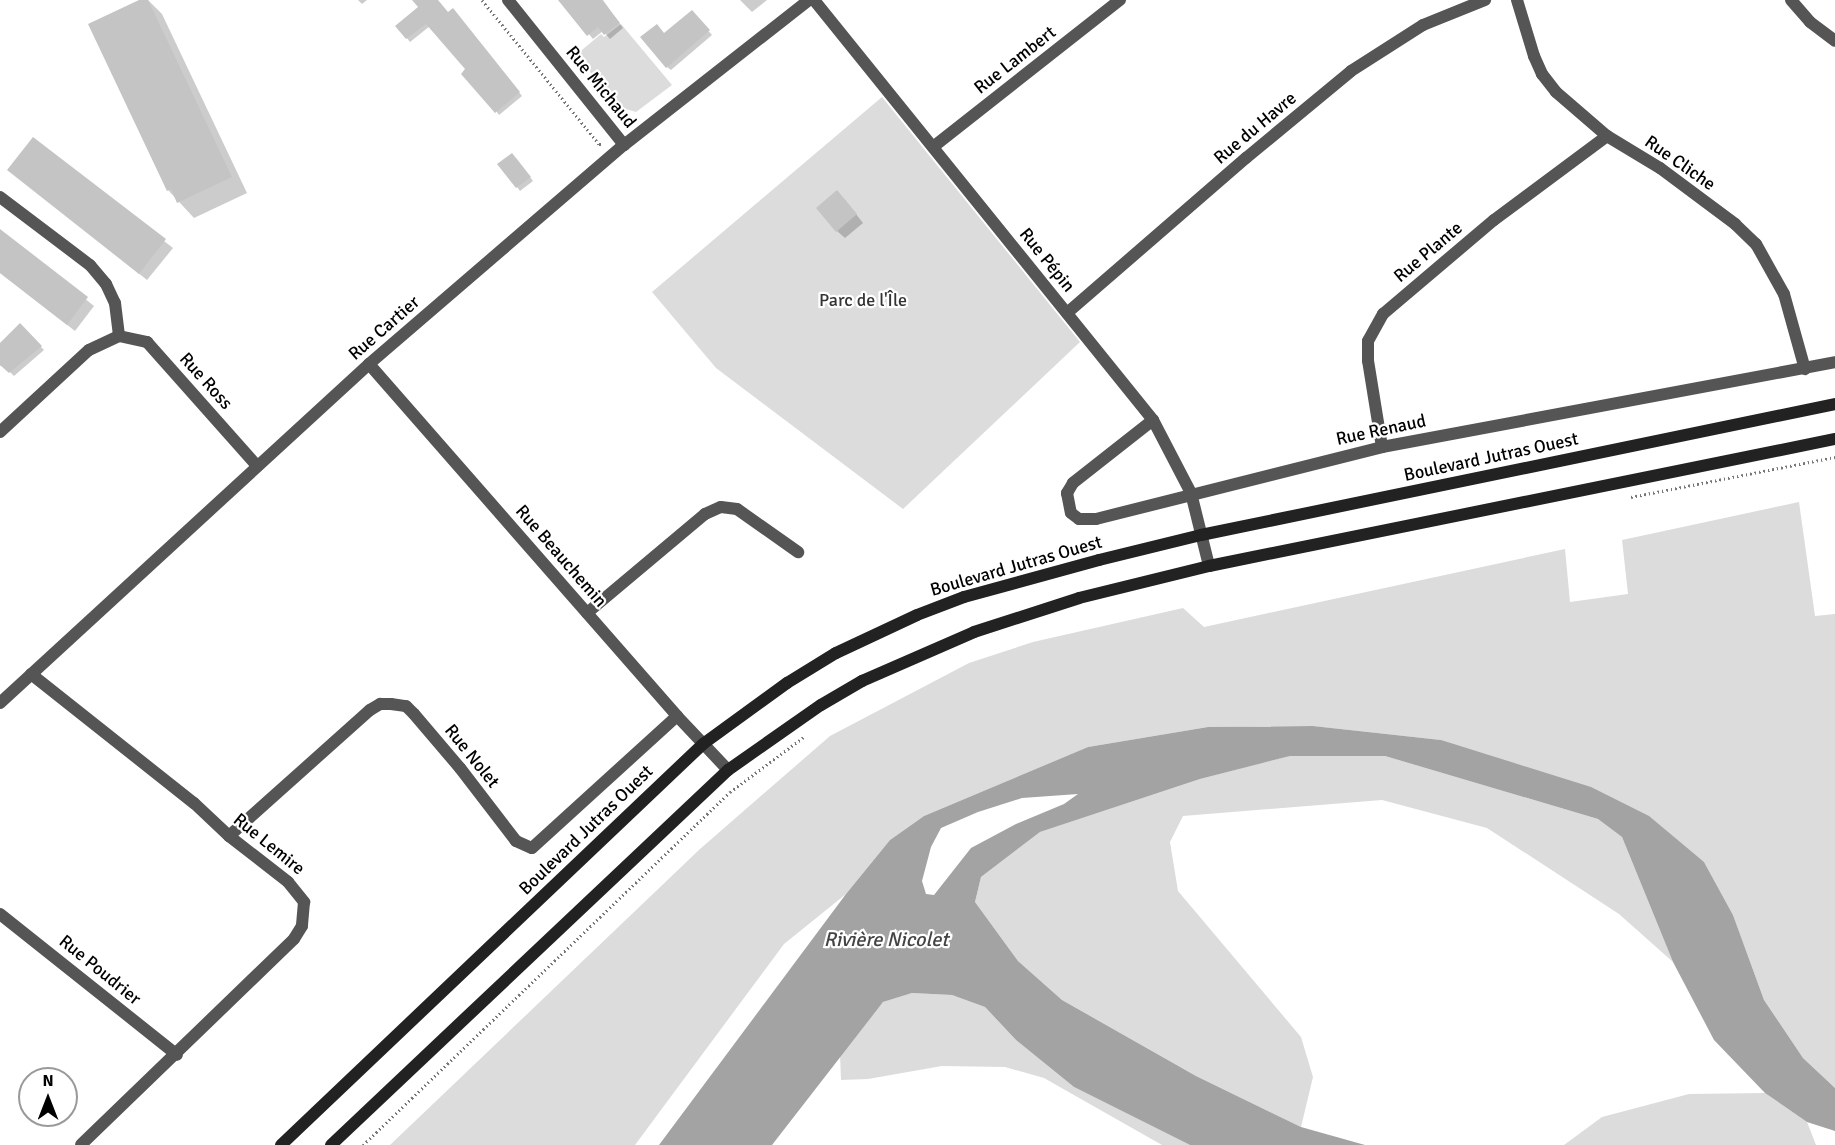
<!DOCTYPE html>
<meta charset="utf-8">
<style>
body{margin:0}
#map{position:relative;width:1835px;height:1145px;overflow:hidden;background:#fff;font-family:Signika,sans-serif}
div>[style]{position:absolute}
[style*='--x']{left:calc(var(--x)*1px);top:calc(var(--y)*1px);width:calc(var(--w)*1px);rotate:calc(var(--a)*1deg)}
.green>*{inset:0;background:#dcdcdc}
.water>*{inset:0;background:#a3a3a3}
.shadow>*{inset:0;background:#0003}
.building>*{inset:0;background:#c4c4c4}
.path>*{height:3px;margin-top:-1.5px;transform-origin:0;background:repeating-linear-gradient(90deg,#777 0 1.5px,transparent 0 4.5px)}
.minor>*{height:12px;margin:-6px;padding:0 6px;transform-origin:6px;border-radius:6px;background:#555}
.tertiary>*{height:12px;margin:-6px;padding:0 6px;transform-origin:6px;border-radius:6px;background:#555}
.secondary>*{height:12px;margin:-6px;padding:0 6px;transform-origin:6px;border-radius:6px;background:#222}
span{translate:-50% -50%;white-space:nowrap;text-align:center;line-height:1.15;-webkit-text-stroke:4.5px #fff;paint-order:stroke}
.street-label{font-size:18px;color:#000}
.park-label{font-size:18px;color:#333}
.water-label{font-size:20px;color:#444;font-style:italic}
.north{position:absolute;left:18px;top:1067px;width:60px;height:60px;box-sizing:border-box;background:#fff;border:2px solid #999;border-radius:50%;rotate:0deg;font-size:16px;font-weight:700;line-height:24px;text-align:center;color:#000}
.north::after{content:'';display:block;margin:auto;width:21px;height:27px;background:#000;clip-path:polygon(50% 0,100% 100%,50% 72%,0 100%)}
</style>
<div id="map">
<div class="green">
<div style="clip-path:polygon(621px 24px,672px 85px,636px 112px,619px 107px,576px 55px,601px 34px,604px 37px)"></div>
<div style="clip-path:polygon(882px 97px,1080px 342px,903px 509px,716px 368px,652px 292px)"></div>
<div style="clip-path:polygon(1799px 502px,1815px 616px,1835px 614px,1835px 1088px,1803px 1058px,1764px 1000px,1733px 915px,1704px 862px,1441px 740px,1313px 726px,1208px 727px,1088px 747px,924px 816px,890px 840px,846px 894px,784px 944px,635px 1145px,390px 1145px,700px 849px,830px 736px,969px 663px,1033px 642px,1183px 608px,1204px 627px,1565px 549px,1570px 602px,1628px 594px,1622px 540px)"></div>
<div style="clip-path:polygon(1289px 756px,1385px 756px,1598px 819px,1622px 837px,1673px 962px,1619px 914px,1487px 828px,1382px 800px,1183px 816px,1170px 842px,1178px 891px,1301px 1037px,1313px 1077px,1301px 1127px,1196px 1076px,1062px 1000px,1018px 961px,975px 902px,981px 877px,1040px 832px,1200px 779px)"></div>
<div style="clip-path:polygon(912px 993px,952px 995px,985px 1007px,1016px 1040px,1074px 1087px,1190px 1145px,1162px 1145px,1044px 1078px,1005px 1067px,942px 1066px,868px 1079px,841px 1080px,840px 1054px,883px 1002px)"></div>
<div style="clip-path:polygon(1765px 1093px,1807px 1122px,1816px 1145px,1564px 1145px,1602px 1117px,1689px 1094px)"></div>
</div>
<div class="water">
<div style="clip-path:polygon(evenodd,1313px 726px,1441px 740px,1591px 787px,1649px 816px,1704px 862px,1733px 915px,1764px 1000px,1803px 1058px,1835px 1088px,1835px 1131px,1807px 1122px,1765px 1093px,1714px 1040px,1673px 962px,1622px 837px,1598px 819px,1385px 756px,1290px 756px,1200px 779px,1040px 832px,981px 877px,975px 902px,1018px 961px,1062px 1000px,1196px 1076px,1301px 1127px,1365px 1145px,1190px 1145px,1074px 1087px,1016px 1040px,985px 1007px,952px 995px,912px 993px,883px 1002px,772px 1145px,659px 1145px,846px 894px,890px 840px,924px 816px,1088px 747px,1208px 727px,1313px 726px,1078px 794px,1064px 804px,1016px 824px,971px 848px,934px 895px,926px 894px,922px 881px,931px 847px,941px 828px,978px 812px,1022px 798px,1078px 794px)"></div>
</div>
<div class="shadow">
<div style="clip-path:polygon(142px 0,148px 0,162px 14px,247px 193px,194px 218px,168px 190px)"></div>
<div style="clip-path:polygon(358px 0,367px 0,362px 4px)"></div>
<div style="clip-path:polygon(414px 0,437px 0,448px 14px,456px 13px,522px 96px,499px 115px,468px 70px,430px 26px,410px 42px,397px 26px,420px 7px)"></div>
<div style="clip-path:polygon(560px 0,603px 0,623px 28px,610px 39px,603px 31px,593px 39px)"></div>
<div style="clip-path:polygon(740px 0,767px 0,752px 12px)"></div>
<div style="clip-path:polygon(692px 12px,712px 35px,671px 70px,667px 67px,665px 35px)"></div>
<div style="clip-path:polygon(33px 139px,173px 248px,147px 280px,9px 170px)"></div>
<div style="clip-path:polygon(516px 158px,533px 181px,520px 191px,499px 164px)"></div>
<div style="clip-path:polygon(845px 200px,863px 223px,845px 238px,837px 231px)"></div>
<div style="clip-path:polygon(0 231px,94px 306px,75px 331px,0 273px)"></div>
<div style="clip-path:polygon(20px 326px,44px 350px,14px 376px,3px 365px,0 366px,0 345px)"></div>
</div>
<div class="building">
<div style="clip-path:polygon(139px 0,148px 0,232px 177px,177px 203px,171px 189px,167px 191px,88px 24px)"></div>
<div style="clip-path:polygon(412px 0,438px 0,448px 12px,453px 8px,520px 92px,495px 113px,461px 74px,465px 69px,426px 24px,406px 39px,395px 26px,418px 7px)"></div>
<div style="clip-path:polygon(558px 0,602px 0,620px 23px,604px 35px,598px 27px,587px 36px)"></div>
<div style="clip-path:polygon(692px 10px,710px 30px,666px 68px,640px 37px,657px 24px,664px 33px)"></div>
<div style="clip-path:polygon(33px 137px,166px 239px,139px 274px,7px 170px)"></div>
<div style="clip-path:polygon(512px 153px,531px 177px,516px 188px,497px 164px)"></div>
<div style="clip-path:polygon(837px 190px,857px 214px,836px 232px,816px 208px)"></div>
<div style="clip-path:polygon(0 229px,88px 297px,67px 325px,0 273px)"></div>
<div style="clip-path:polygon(20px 323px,42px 346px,9px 373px,0 365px,0 343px)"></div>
</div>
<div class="path">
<div style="--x:482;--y:0;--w:186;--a:50.9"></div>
<div style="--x:599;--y:144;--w:4;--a:0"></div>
<div style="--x:1631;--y:497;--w:208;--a:-11.1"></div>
<div style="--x:363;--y:1145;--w:509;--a:-43.89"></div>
<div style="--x:730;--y:792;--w:94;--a:-36.7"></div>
</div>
<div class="minor">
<div style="--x:508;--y:0;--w:186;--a:51.3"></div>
<div style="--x:814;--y:0;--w:540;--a:51.09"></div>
<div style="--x:1153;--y:420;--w:82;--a:62.5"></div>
<div style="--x:1191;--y:493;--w:75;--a:76.1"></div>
<div style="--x:1517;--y:0;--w:59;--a:73.1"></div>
<div style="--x:1534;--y:56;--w:20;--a:66"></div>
<div style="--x:1542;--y:74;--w:23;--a:52"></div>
<div style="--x:1556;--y:92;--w:67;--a:40.8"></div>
<div style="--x:1607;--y:136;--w:62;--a:31.1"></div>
<div style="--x:1660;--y:168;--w:94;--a:36.7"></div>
<div style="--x:1735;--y:224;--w:29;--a:44"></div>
<div style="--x:1756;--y:244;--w:57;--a:60.8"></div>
<div style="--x:1784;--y:294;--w:78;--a:74.4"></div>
<div style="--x:1791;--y:0;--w:29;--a:49"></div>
<div style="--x:1810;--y:22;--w:31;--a:37"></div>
<div style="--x:933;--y:147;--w:238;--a:-38.2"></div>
<div style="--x:0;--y:197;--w:113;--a:37.1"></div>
<div style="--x:90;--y:265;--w:25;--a:50"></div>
<div style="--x:106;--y:284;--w:21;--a:65"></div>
<div style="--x:115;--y:303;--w:33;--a:83"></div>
<div style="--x:1067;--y:313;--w:237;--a:-40.9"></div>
<div style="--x:1246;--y:158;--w:136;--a:-39.6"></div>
<div style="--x:1351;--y:71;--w:85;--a:-32.6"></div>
<div style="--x:1423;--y:25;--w:67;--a:-22"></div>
<div style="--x:369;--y:364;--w:468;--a:48.8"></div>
<div style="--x:677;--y:716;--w:74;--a:46.6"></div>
<div style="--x:1153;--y:420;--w:102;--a:141.8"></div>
<div style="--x:1073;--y:483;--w:12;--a:121"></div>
<div style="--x:1067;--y:493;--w:20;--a:79"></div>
<div style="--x:1071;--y:513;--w:10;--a:37"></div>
<div style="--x:1079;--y:519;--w:17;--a:0"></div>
<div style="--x:1096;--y:519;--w:295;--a:-14.1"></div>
<div style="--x:1382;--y:447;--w:461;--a:-10.6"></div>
<div style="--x:0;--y:432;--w:121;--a:-42.7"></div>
<div style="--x:89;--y:350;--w:33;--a:-25"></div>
<div style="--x:119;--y:336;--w:29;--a:12"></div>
<div style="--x:147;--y:342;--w:166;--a:48.4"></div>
<div style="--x:1382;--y:447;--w:87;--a:-99.2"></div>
<div style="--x:1368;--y:361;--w:20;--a:-90"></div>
<div style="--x:1368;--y:341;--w:31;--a:-61"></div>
<div style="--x:1383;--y:314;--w:145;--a:-40.3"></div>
<div style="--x:1494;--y:220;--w:141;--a:-36.6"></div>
<div style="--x:587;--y:613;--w:154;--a:-40"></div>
<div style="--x:705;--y:514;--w:17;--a:-24"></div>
<div style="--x:721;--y:507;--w:16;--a:7"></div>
<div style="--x:737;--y:509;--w:75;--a:35.2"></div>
<div style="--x:31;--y:674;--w:208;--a:38.4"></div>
<div style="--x:194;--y:803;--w:48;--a:43.3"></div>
<div style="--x:229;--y:836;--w:75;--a:37.9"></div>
<div style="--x:288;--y:882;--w:26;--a:51"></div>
<div style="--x:304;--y:902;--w:24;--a:95"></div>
<div style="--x:302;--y:926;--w:15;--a:122"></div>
<div style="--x:294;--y:939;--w:296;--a:136"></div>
<div style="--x:229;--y:836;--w:189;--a:-41.8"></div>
<div style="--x:370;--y:710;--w:12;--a:-31"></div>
<div style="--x:380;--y:704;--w:11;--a:0"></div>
<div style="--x:391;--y:704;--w:15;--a:8"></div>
<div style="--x:406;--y:706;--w:11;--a:45"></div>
<div style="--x:414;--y:714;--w:71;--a:49.6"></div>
<div style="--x:460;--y:768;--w:92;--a:52.5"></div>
<div style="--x:516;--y:841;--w:17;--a:24"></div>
<div style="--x:532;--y:848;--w:196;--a:-42.3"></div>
<div style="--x:0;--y:914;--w:226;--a:38.5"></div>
</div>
<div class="tertiary">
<div style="--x:0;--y:703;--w:501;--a:-42.57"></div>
<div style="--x:369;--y:364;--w:336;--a:-40.7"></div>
<div style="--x:624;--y:145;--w:235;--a:-38.1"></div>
</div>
<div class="secondary">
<div style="--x:281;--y:1145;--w:582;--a:-43.54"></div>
<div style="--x:703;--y:744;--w:104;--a:-36"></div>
<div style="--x:787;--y:683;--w:57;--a:-31.5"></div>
<div style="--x:836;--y:653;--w:89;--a:-25.1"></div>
<div style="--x:917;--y:615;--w:50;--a:-21"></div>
<div style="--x:964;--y:597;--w:140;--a:-15.3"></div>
<div style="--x:1099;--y:560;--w:105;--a:-13.8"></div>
<div style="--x:1201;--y:535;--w:647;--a:-11.67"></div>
<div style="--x:331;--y:1145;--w:546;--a:-43.37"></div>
<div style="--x:728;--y:770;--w:113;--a:-35"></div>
<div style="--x:821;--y:705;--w:48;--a:-30.3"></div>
<div style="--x:862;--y:681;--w:122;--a:-23.6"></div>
<div style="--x:974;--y:632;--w:110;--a:-17.9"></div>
<div style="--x:1079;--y:598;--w:134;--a:-13.8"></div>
<div style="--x:1209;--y:566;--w:639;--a:-11.47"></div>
</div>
<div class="street-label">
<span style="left:1015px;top:60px;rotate:-38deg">Rue Lambert</span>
<span style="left:601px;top:87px;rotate:51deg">Rue Michaud</span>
<span style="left:1255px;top:128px;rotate:-40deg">Rue du Havre</span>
<span style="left:1680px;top:163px;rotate:35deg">Rue Cliche</span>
<span style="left:1428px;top:252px;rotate:-40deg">Rue Plante</span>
<span style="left:1047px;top:260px;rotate:51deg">Rue Pépin</span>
<span style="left:384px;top:328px;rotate:-41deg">Rue Cartier</span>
<span style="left:206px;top:381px;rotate:48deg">Rue Ross</span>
<span style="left:1381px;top:430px;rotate:-12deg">Rue Renaud</span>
<span style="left:1491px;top:457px;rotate:-12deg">Boulevard Jutras Ouest</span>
<span style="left:561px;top:556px;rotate:49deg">Rue Beauchemin</span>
<span style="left:1016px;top:566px;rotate:-16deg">Boulevard Jutras Ouest</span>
<span style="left:472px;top:756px;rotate:51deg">Rue Nolet</span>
<span style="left:586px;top:830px;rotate:-44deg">Boulevard Jutras Ouest</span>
<span style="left:269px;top:844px;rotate:39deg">Rue Lemire</span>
<span style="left:100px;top:970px;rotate:39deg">Rue Poudrier</span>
</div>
<div class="park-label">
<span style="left:863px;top:300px">Parc de l'Île</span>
</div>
<div class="water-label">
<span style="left:886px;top:939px">Rivière Nicolet</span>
</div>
<div class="north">N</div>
</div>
